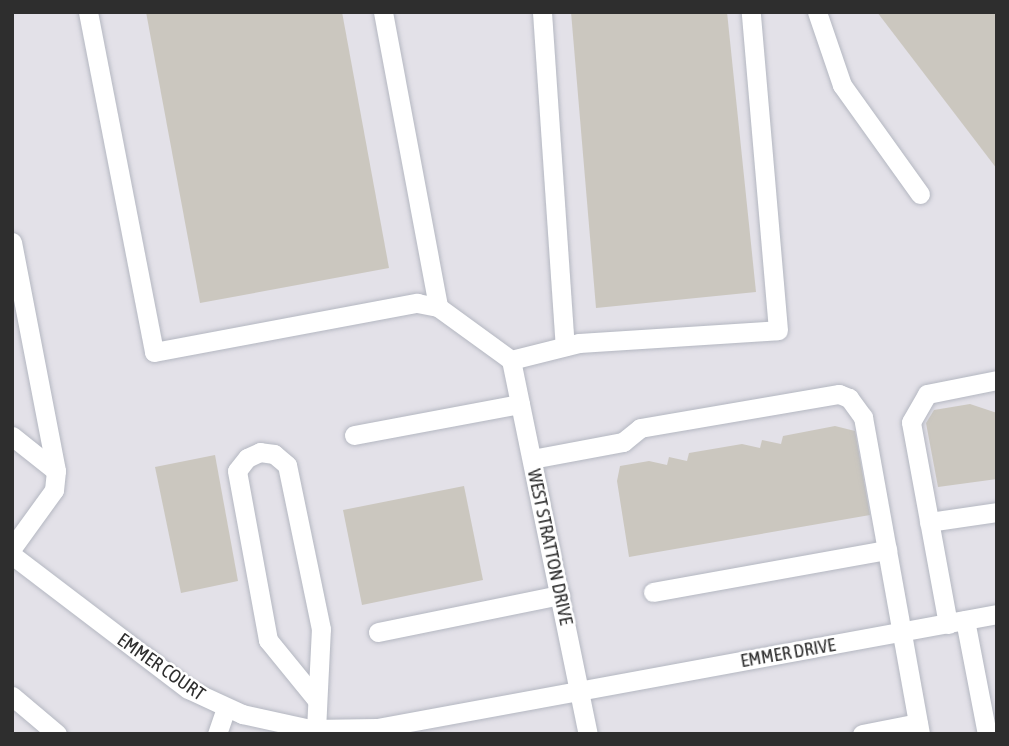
<!DOCTYPE html>
<style>
body{margin:0}
#map{position:relative;width:1009px;height:746px;overflow:hidden;background:#efe9e1;font-family:"Asap Condensed",sans-serif}
div>[style]{position:absolute}
[style*='--x']{left:calc(var(--x)*1px);top:calc(var(--y)*1px);width:calc(var(--w)*1px);rotate:calc(var(--a)*1deg)}
.industrial>*{inset:0;background:#e3e1e8}
.building>*{inset:0;background:#cbc7bf}
.roads{filter:drop-shadow(0 0 2px #b4b7c1) drop-shadow(0 0 2px #b4b7c1)}
.minor>*{height:19px;margin:-9.5px;padding:0 9.5px;transform-origin:9.5px;border-radius:9.5px;background:#fff}
span{translate:-50% -50%;white-space:nowrap;text-align:center;line-height:1.15;-webkit-text-stroke:5px #fff;paint-order:stroke}
.street-label{font-size:19px;color:#2e2e2e}
.frame{position:absolute;inset:0;border:14px solid #2e2e2e;pointer-events:none}
</style>
<div id="map">
<div class="industrial">
<div style="clip-path:polygon(12px 12px,997px 12px,997px 734px,12px 734px)"></div>
</div>
<div class="building">
<div style="clip-path:polygon(146px 12px,342px 12px,389px 268px,200px 303px)"></div>
<div style="clip-path:polygon(571px 12px,727px 12px,756px 292px,596px 308px)"></div>
<div style="clip-path:polygon(877px 12px,997px 12px,997px 169px)"></div>
<div style="clip-path:polygon(970px 404px,997px 413px,997px 479px,938px 487px,926px 423px,934px 410px)"></div>
<div style="clip-path:polygon(835px 426px,855px 431px,870px 515px,629px 557px,617px 481px,620px 466px,649px 461px,667px 465px,669px 457px,687px 461px,689px 453px,742px 444px,760px 448px,762px 440px,781px 444px,783px 436px)"></div>
<div style="clip-path:polygon(215px 455px,238px 581px,181px 593px,155px 467px)"></div>
<div style="clip-path:polygon(464px 486px,483px 580px,362px 605px,343px 510px)"></div>
</div>
<div class="roads">
<div class="minor">
<div style="--x:88;--y:12;--w:346;--a:79"></div>
<div style="--x:154;--y:352;--w:268;--a:-10.6"></div>
<div style="--x:417;--y:303;--w:21;--a:11"></div>
<div style="--x:438;--y:307;--w:90;--a:36"></div>
<div style="--x:383;--y:12;--w:300;--a:79.4"></div>
<div style="--x:542;--y:12;--w:335;--a:86.1"></div>
<div style="--x:817;--y:12;--w:77;--a:71.1"></div>
<div style="--x:842;--y:85;--w:134;--a:54.4"></div>
<div style="--x:12;--y:242;--w:233;--a:79.1"></div>
<div style="--x:511;--y:360;--w:70;--a:-14"></div>
<div style="--x:579;--y:343;--w:199;--a:-3.7"></div>
<div style="--x:778;--y:330;--w:319;--a:-94.9"></div>
<div style="--x:511;--y:360;--w:382;--a:78.4"></div>
<div style="--x:354;--y:435;--w:169;--a:-10.6"></div>
<div style="--x:12;--y:436;--w:56;--a:38.5"></div>
<div style="--x:56;--y:471;--w:19;--a:96"></div>
<div style="--x:54;--y:490;--w:72;--a:125.9"></div>
<div style="--x:532;--y:459;--w:93;--a:-10.6"></div>
<div style="--x:623;--y:442;--w:22;--a:-39"></div>
<div style="--x:640;--y:428;--w:202;--a:-9.7"></div>
<div style="--x:839;--y:394;--w:11;--a:22"></div>
<div style="--x:849;--y:398;--w:24;--a:54"></div>
<div style="--x:863;--y:417;--w:322;--a:79.8"></div>
<div style="--x:929;--y:522;--w:69;--a:-8.4"></div>
<div style="--x:12;--y:555;--w:221;--a:37.3"></div>
<div style="--x:188;--y:689;--w:60;--a:24.8"></div>
<div style="--x:242;--y:714;--w:70;--a:12.4"></div>
<div style="--x:310;--y:729;--w:67;--a:-0.9"></div>
<div style="--x:377;--y:728;--w:630;--a:-10.42"></div>
<div style="--x:653;--y:592;--w:238;--a:-10.2"></div>
<div style="--x:965;--y:620;--w:116;--a:79.1"></div>
<div style="--x:948;--y:624;--w:205;--a:-100.4"></div>
<div style="--x:911;--y:422;--w:32;--a:-60"></div>
<div style="--x:927;--y:394;--w:71;--a:-11.3"></div>
<div style="--x:378;--y:632;--w:186;--a:-11.5"></div>
<div style="--x:12;--y:696;--w:59;--a:40.2"></div>
<div style="--x:316;--y:730;--w:101;--a:-87.2"></div>
<div style="--x:321;--y:629;--w:167;--a:-101.7"></div>
<div style="--x:287;--y:465;--w:17;--a:-140"></div>
<div style="--x:274;--y:454;--w:14;--a:-172"></div>
<div style="--x:260;--y:452;--w:14;--a:155"></div>
<div style="--x:247;--y:458;--w:16;--a:128"></div>
<div style="--x:237;--y:471;--w:172;--a:79.6"></div>
<div style="--x:268;--y:640;--w:77;--a:50.8"></div>
<div style="--x:217;--y:734;--w:28;--a:-71"></div>
<div style="--x:862;--y:734;--w:57;--a:-11.1"></div>
</div>
</div>
<div class="street-label">
<span style="left:550px;top:547px;rotate:78deg">WEST STRATTON DRIVE</span>
<span style="left:788px;top:653px;rotate:-10deg">EMMER DRIVE</span>
<span style="left:161px;top:667px;rotate:35deg">EMMER COURT</span>
</div>
<div class="frame"></div>
</div>
